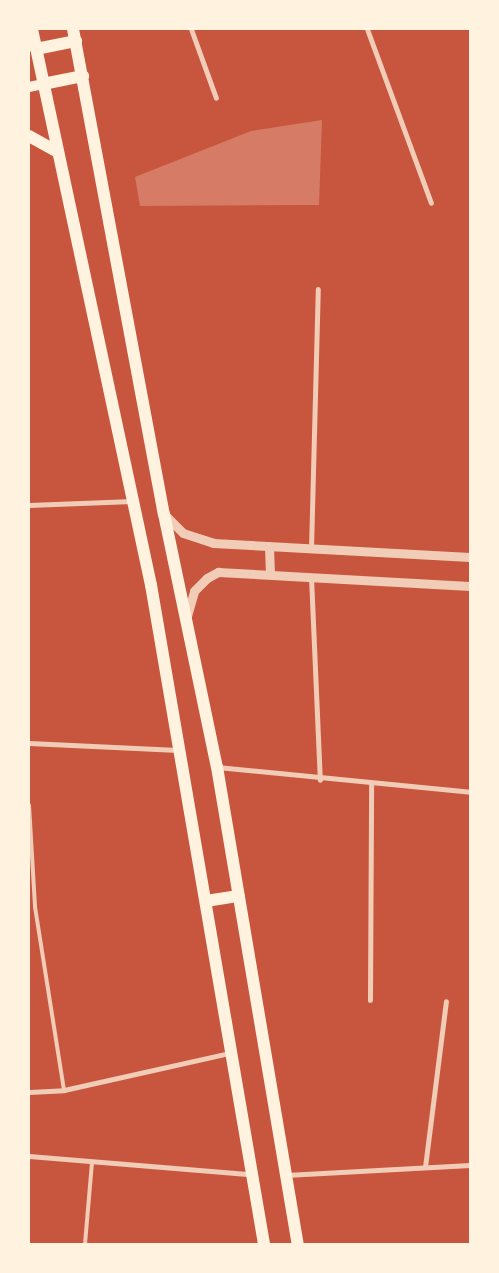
<!DOCTYPE html>
<style>
body{margin:0}
#map{position:relative;width:499px;height:1273px;overflow:hidden;background:#c8553d;font-family:"IBM Plex Sans",sans-serif}
div>[style]{position:absolute}
[style*='--x']{left:calc(var(--x)*1px);top:calc(var(--y)*1px);width:calc(var(--w)*1px);rotate:calc(var(--a)*1deg)}
.building>*{inset:0;background:#d67c66}
.service>*{height:4px;margin:-2px;padding:0 2px;transform-origin:2px;border-radius:2px;background:#f1ccb7}
.minor>*{height:5px;margin:-2.5px;padding:0 2.5px;transform-origin:2.5px;border-radius:2.5px;background:#f1ccb7}
.tertiary>*{height:9px;margin:-4.5px;padding:0 4.5px;transform-origin:4.5px;border-radius:4.5px;background:#f1ccb7}
.secondary>*{height:10px;margin:-5px;padding:0 5px;transform-origin:5px;border-radius:5px;background:#fff3e0}
.primary>*{height:12px;margin:-6px;padding:0 6px;transform-origin:6px;border-radius:6px;background:#fff3e0}
span{translate:-50% -50%;white-space:nowrap;text-align:center;line-height:1.15;-webkit-text-stroke:5px #fff3e0;paint-order:stroke}
.frame{position:absolute;inset:0;border:30px solid #fff3e0;pointer-events:none}
</style>
<div id="map">
<div class="building">
<div style="clip-path:polygon(322px 120px,319px 205px,140px 206px,135px 177px,251px 131px)"></div>
</div>
<div class="service">
<div style="--x:29;--y:805;--w:102;--a:86.6"></div>
<div style="--x:35;--y:907;--w:185;--a:81"></div>
<div style="--x:85;--y:1244;--w:82;--a:-85.1"></div>
</div>
<div class="minor">
<div style="--x:191;--y:29;--w:73;--a:70.1"></div>
<div style="--x:367;--y:29;--w:185;--a:69.8"></div>
<div style="--x:29;--y:505;--w:104;--a:-2.2"></div>
<div style="--x:311;--y:549;--w:260;--a:-88.5"></div>
<div style="--x:311;--y:577;--w:203;--a:87.5"></div>
<div style="--x:29;--y:743;--w:149;--a:2.7"></div>
<div style="--x:217;--y:767;--w:254;--a:5.6"></div>
<div style="--x:370;--y:1000;--w:216;--a:-89.7"></div>
<div style="--x:29;--y:1092;--w:35;--a:-3"></div>
<div style="--x:64;--y:1090;--w:170;--a:-12.6"></div>
<div style="--x:29;--y:1156;--w:222;--a:4.7"></div>
<div style="--x:425;--y:1167;--w:167;--a:-82.8"></div>
<div style="--x:286;--y:1175;--w:184;--a:-3.1"></div>
</div>
<div class="tertiary">
<div style="--x:165;--y:515;--w:25;--a:45"></div>
<div style="--x:183;--y:533;--w:32;--a:18"></div>
<div style="--x:213;--y:543;--w:257;--a:3.1"></div>
<div style="--x:269;--y:546;--w:28;--a:88"></div>
<div style="--x:187;--y:616;--w:26;--a:-74"></div>
<div style="--x:194;--y:591;--w:18;--a:-45"></div>
<div style="--x:207;--y:578;--w:13;--a:-29"></div>
<div style="--x:218;--y:572;--w:252;--a:3.2"></div>
</div>
<div class="secondary">
<div style="--x:29;--y:87;--w:14;--a:-12"></div>
</div>
<div class="primary">
<div style="--x:32;--y:29;--w:569;--a:77.92"></div>
<div style="--x:151;--y:585;--w:669;--a:80.27"></div>
<div style="--x:73;--y:29;--w:493;--a:79.4"></div>
<div style="--x:164;--y:514;--w:258;--a:78.2"></div>
<div style="--x:217;--y:767;--w:484;--a:80.4"></div>
<div style="--x:36;--y:49;--w:41;--a:-11.3"></div>
<div style="--x:43;--y:84;--w:41;--a:-11.3"></div>
<div style="--x:29;--y:136;--w:33;--a:29"></div>
<div style="--x:206;--y:901;--w:33;--a:-9"></div>
</div>
<div class="frame"></div>
</div>
